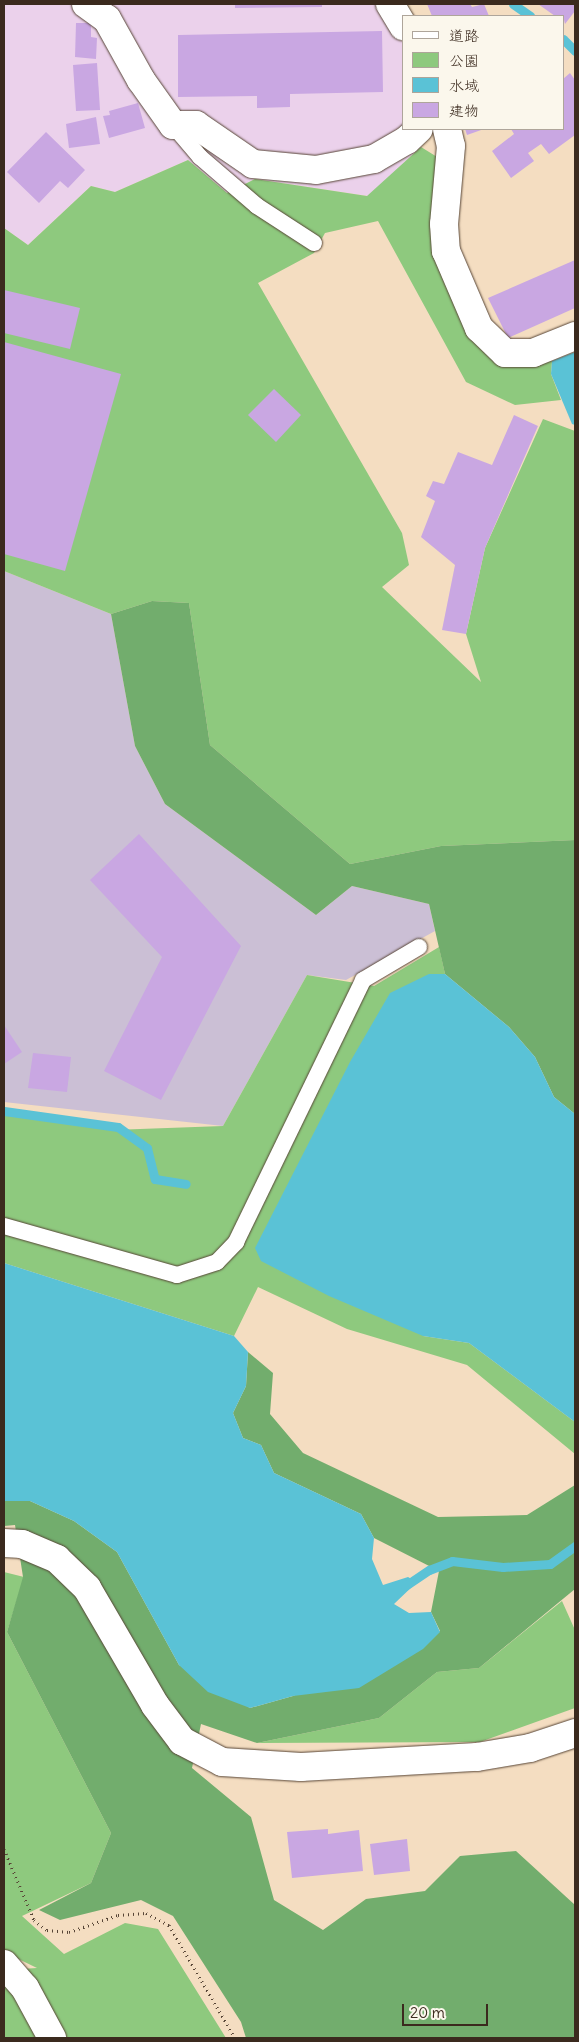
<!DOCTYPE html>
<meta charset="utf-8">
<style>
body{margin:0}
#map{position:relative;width:579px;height:2042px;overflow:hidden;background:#f4ddc1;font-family:Delius,"Klee One",sans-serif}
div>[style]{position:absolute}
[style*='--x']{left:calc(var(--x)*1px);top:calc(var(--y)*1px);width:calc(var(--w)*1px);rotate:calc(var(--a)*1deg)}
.built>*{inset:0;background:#ebd1eb}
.industrial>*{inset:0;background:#cbbfd5}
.green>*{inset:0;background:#8ec97e}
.forest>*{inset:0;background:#72ad6d}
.water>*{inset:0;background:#5ac2d6}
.stream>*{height:9px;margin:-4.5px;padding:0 4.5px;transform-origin:4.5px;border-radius:4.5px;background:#5ac2d6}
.building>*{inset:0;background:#c9a7e2}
.path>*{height:3px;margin-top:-1.5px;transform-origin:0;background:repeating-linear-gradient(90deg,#574536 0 1px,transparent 0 5px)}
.roads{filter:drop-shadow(0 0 1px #574536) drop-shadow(0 0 1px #574536)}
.service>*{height:16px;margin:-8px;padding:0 8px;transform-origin:8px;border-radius:8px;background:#fff}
.minor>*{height:28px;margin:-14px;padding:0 14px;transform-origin:14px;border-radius:14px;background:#fff}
span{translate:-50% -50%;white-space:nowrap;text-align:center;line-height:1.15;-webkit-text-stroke:5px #fbf7ec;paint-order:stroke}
.frame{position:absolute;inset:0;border:5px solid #3b2a1e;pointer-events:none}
.legend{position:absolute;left:402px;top:15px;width:162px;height:115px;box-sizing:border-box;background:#fbf7ec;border:1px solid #aea59a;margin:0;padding:6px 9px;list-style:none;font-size:15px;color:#3b2a1e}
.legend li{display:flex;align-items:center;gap:10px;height:25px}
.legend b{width:25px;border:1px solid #aea59a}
.scale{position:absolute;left:402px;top:2004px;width:86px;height:22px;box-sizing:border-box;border:2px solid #3b2a1e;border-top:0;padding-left:6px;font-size:15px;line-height:18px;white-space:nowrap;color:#3b2a1e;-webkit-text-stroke:4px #fbf7ec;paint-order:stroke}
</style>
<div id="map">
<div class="built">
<div style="clip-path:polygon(4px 4px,375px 4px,403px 43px,403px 129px,424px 129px,421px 147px,368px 196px,255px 179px,227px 193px,188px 160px,115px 192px,91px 186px,28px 245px,4px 228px)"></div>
</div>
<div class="industrial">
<div style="clip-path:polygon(4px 571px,111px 614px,135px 746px,165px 804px,316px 915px,352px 886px,429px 904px,435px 931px,346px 980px,307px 975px,223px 1126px,4px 1102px)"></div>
</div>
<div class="green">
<div style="clip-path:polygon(421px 147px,442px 160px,431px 232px,503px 363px,552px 361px,551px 374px,561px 400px,515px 405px,466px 382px,378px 221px,325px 233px,314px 253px,258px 283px,402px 533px,409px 565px,382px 587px,481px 682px,466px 634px,485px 548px,543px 419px,575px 431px,575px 840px,441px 846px,350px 864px,210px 745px,189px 603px,152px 601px,111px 614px,4px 571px,4px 228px,28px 245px,91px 186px,115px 192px,188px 160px,227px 193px,255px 179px,367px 196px)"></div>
<div style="clip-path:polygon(439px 947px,445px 974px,429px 974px,423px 1336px,469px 1343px,575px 1422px,575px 1454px,467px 1365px,347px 1329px,258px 1287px,234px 1336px,4px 1263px,4px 1115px,112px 1130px,223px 1126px,307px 975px,374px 986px)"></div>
<div style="clip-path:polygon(4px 1572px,24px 1577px,7px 1632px,111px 1833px,91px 1883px,22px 1916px,64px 1954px,125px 1923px,158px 1929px,226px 2038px,4px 2038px,4px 1970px,37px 1968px,4px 1952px)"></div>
<div style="clip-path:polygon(562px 1601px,575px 1630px,575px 1708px,480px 1742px,257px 1743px,379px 1718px,437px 1672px,479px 1668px)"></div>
</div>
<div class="forest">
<div style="clip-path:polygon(152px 601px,189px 603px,210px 745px,350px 864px,441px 846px,575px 840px,575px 1114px,554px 1097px,535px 1057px,509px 1027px,445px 974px,429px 904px,352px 886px,316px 915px,165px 804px,135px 746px,111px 614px)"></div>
<div style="clip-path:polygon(248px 1352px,273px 1373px,270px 1414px,303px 1453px,438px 1517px,527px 1515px,575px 1485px,575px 1589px,479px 1668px,437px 1672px,379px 1718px,257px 1743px,201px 1724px,192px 1768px,251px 1817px,274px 1900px,323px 1930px,366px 1899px,425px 1891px,460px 1856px,516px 1851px,575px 1905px,575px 2038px,246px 2038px,241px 2022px,173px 1916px,141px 1900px,60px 1920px,39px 1910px,91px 1883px,111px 1833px,7px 1632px,23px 1577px,15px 1525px,4px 1526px,4px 1501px,30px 1501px,74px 1521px,117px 1552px,179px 1665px,250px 1708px,293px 1696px,440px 1631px,431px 1612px,439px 1571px,374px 1538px,361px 1514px,274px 1473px,261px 1445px,243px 1438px,233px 1413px,246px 1386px)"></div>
</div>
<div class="water">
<div style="clip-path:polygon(575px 352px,575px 425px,572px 424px,551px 374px,552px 361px)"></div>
<div style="clip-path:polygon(429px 974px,445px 974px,509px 1027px,535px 1057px,554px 1097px,575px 1114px,575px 1422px,469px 1343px,423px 1336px,329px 1296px,261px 1261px,255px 1248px,350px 1062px,390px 993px)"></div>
<div style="clip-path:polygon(4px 1263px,234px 1336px,248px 1352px,246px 1386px,233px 1413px,243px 1438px,261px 1445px,274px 1473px,361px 1514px,374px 1538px,372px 1559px,383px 1585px,408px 1577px,417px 1582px,394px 1604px,409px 1613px,431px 1612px,440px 1632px,423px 1649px,359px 1688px,293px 1696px,250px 1708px,208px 1692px,179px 1665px,117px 1552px,74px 1521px,30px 1501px,4px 1501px)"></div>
</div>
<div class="stream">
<div style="--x:513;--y:4;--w:21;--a:35"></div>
<div style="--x:563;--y:39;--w:17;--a:45"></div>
<div style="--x:4;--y:1111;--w:115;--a:8"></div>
<div style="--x:118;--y:1127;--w:36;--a:36"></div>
<div style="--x:147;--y:1148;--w:32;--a:76"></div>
<div style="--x:155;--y:1179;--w:31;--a:9"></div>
<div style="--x:405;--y:1586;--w:29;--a:-34"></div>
<div style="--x:429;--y:1570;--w:25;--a:-21"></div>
<div style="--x:452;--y:1561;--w:51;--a:6.7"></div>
<div style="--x:503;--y:1567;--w:47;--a:-3.7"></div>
<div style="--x:550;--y:1564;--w:31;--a:-36"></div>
</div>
<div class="building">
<div style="clip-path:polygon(235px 4px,322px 4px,322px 7px,235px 8px)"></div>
<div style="clip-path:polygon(427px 4px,470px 4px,472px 7px,484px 4px,489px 16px,432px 16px)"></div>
<div style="clip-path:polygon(538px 4px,575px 4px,575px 11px,565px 24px,563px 16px,555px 16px)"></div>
<div style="clip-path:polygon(76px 23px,91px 23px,91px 37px,97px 38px,96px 59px,75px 57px)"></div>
<div style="clip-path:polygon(382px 31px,383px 92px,290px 94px,290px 107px,257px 108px,257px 96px,178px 97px,178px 35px)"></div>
<div style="clip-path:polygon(97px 63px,100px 110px,76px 111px,73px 65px)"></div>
<div style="clip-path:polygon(570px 73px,575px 80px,575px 135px,549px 154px,541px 144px,528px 153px,534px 161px,511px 178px,492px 151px,514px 134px,511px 129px,563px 129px,563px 79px)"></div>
<div style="clip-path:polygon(138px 103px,145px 128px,109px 138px,103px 116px,110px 115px,109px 111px)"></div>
<div style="clip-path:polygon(96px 117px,100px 144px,69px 148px,66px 124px)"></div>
<div style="clip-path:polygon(465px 129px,484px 129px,467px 135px)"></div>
<div style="clip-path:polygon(46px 132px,85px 170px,68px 188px,60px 181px,39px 203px,7px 172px)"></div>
<div style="clip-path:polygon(575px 260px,575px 308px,508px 338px,488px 298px)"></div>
<div style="clip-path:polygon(4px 290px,80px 308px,70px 349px,4px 333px)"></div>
<div style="clip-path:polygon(4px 342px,121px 374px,65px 571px,4px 554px)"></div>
<div style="clip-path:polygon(274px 389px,301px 415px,276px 442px,248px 415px)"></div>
<div style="clip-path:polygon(514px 415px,538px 426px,485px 548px,466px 634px,442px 630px,455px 565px,421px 537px,435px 501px,426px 496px,433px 481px,444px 484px,458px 452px,492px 465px)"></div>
<div style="clip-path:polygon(139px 834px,241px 946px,161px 1100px,104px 1071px,162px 957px,90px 880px)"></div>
<div style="clip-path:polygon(4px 1025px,22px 1052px,4px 1064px)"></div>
<div style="clip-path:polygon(33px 1053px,71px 1057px,67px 1092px,28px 1088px)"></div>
<div style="clip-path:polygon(328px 1829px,328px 1834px,359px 1830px,363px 1871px,292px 1878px,287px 1832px)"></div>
<div style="clip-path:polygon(407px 1839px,410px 1871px,374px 1875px,370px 1844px)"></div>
</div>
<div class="path">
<div style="--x:4;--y:1849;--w:77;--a:67.1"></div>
<div style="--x:34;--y:1920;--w:16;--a:38"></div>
<div style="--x:47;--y:1930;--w:22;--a:5"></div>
<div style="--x:69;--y:1932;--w:52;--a:-19.1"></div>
<div style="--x:118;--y:1915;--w:28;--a:-4"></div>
<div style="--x:146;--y:1913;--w:26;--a:28"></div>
<div style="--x:169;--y:1925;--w:131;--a:59.7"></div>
</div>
<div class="roads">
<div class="service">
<div style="--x:173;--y:125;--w:42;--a:49.8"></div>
<div style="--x:200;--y:157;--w:75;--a:40.7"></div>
<div style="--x:257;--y:206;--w:68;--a:33"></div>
<div style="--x:4;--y:1226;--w:180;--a:15.8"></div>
<div style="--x:177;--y:1275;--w:42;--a:-18"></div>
<div style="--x:217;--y:1262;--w:28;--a:-46"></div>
<div style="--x:236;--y:1242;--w:291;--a:-64.1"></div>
<div style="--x:363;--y:980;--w:65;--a:-30.5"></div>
</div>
<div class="minor">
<div style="--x:86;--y:4;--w:26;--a:36"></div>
<div style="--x:107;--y:19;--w:70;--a:60.9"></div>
<div style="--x:141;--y:80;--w:55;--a:54.6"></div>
<div style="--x:173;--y:125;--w:23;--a:0"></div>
<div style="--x:196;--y:125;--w:69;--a:34.4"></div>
<div style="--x:253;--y:164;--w:63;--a:5.4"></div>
<div style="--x:316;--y:170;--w:59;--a:-10.7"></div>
<div style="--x:374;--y:159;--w:38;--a:-30"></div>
<div style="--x:407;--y:140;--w:16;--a:-43"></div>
<div style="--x:390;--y:4;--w:26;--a:59"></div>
<div style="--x:447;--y:129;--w:17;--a:77"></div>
<div style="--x:451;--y:146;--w:78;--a:95.1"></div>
<div style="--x:444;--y:224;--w:27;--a:86"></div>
<div style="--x:446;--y:251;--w:84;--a:66.8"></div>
<div style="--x:479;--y:328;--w:36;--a:44"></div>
<div style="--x:505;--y:353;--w:28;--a:0"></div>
<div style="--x:533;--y:353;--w:45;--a:-22"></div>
<div style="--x:4;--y:1543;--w:18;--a:3"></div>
<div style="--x:22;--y:1544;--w:38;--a:23"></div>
<div style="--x:57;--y:1559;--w:42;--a:44"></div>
<div style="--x:87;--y:1588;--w:135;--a:59.8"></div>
<div style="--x:155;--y:1705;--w:45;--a:53.1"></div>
<div style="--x:182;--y:1741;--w:45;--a:27.7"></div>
<div style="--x:222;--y:1762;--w:79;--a:3.6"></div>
<div style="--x:301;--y:1767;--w:176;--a:-3.3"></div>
<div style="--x:477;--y:1757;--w:54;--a:-9.6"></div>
<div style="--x:530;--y:1748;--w:47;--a:-18.4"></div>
<div style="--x:4;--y:1964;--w:32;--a:49"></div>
<div style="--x:25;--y:1988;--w:57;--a:61.6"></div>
</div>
</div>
<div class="frame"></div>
<ul class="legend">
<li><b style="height:6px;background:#fff"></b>道路</li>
<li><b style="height:14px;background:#8ec97e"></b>公園</li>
<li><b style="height:14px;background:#5ac2d6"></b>水域</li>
<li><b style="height:14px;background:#c9a7e2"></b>建物</li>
</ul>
<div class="scale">20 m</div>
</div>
